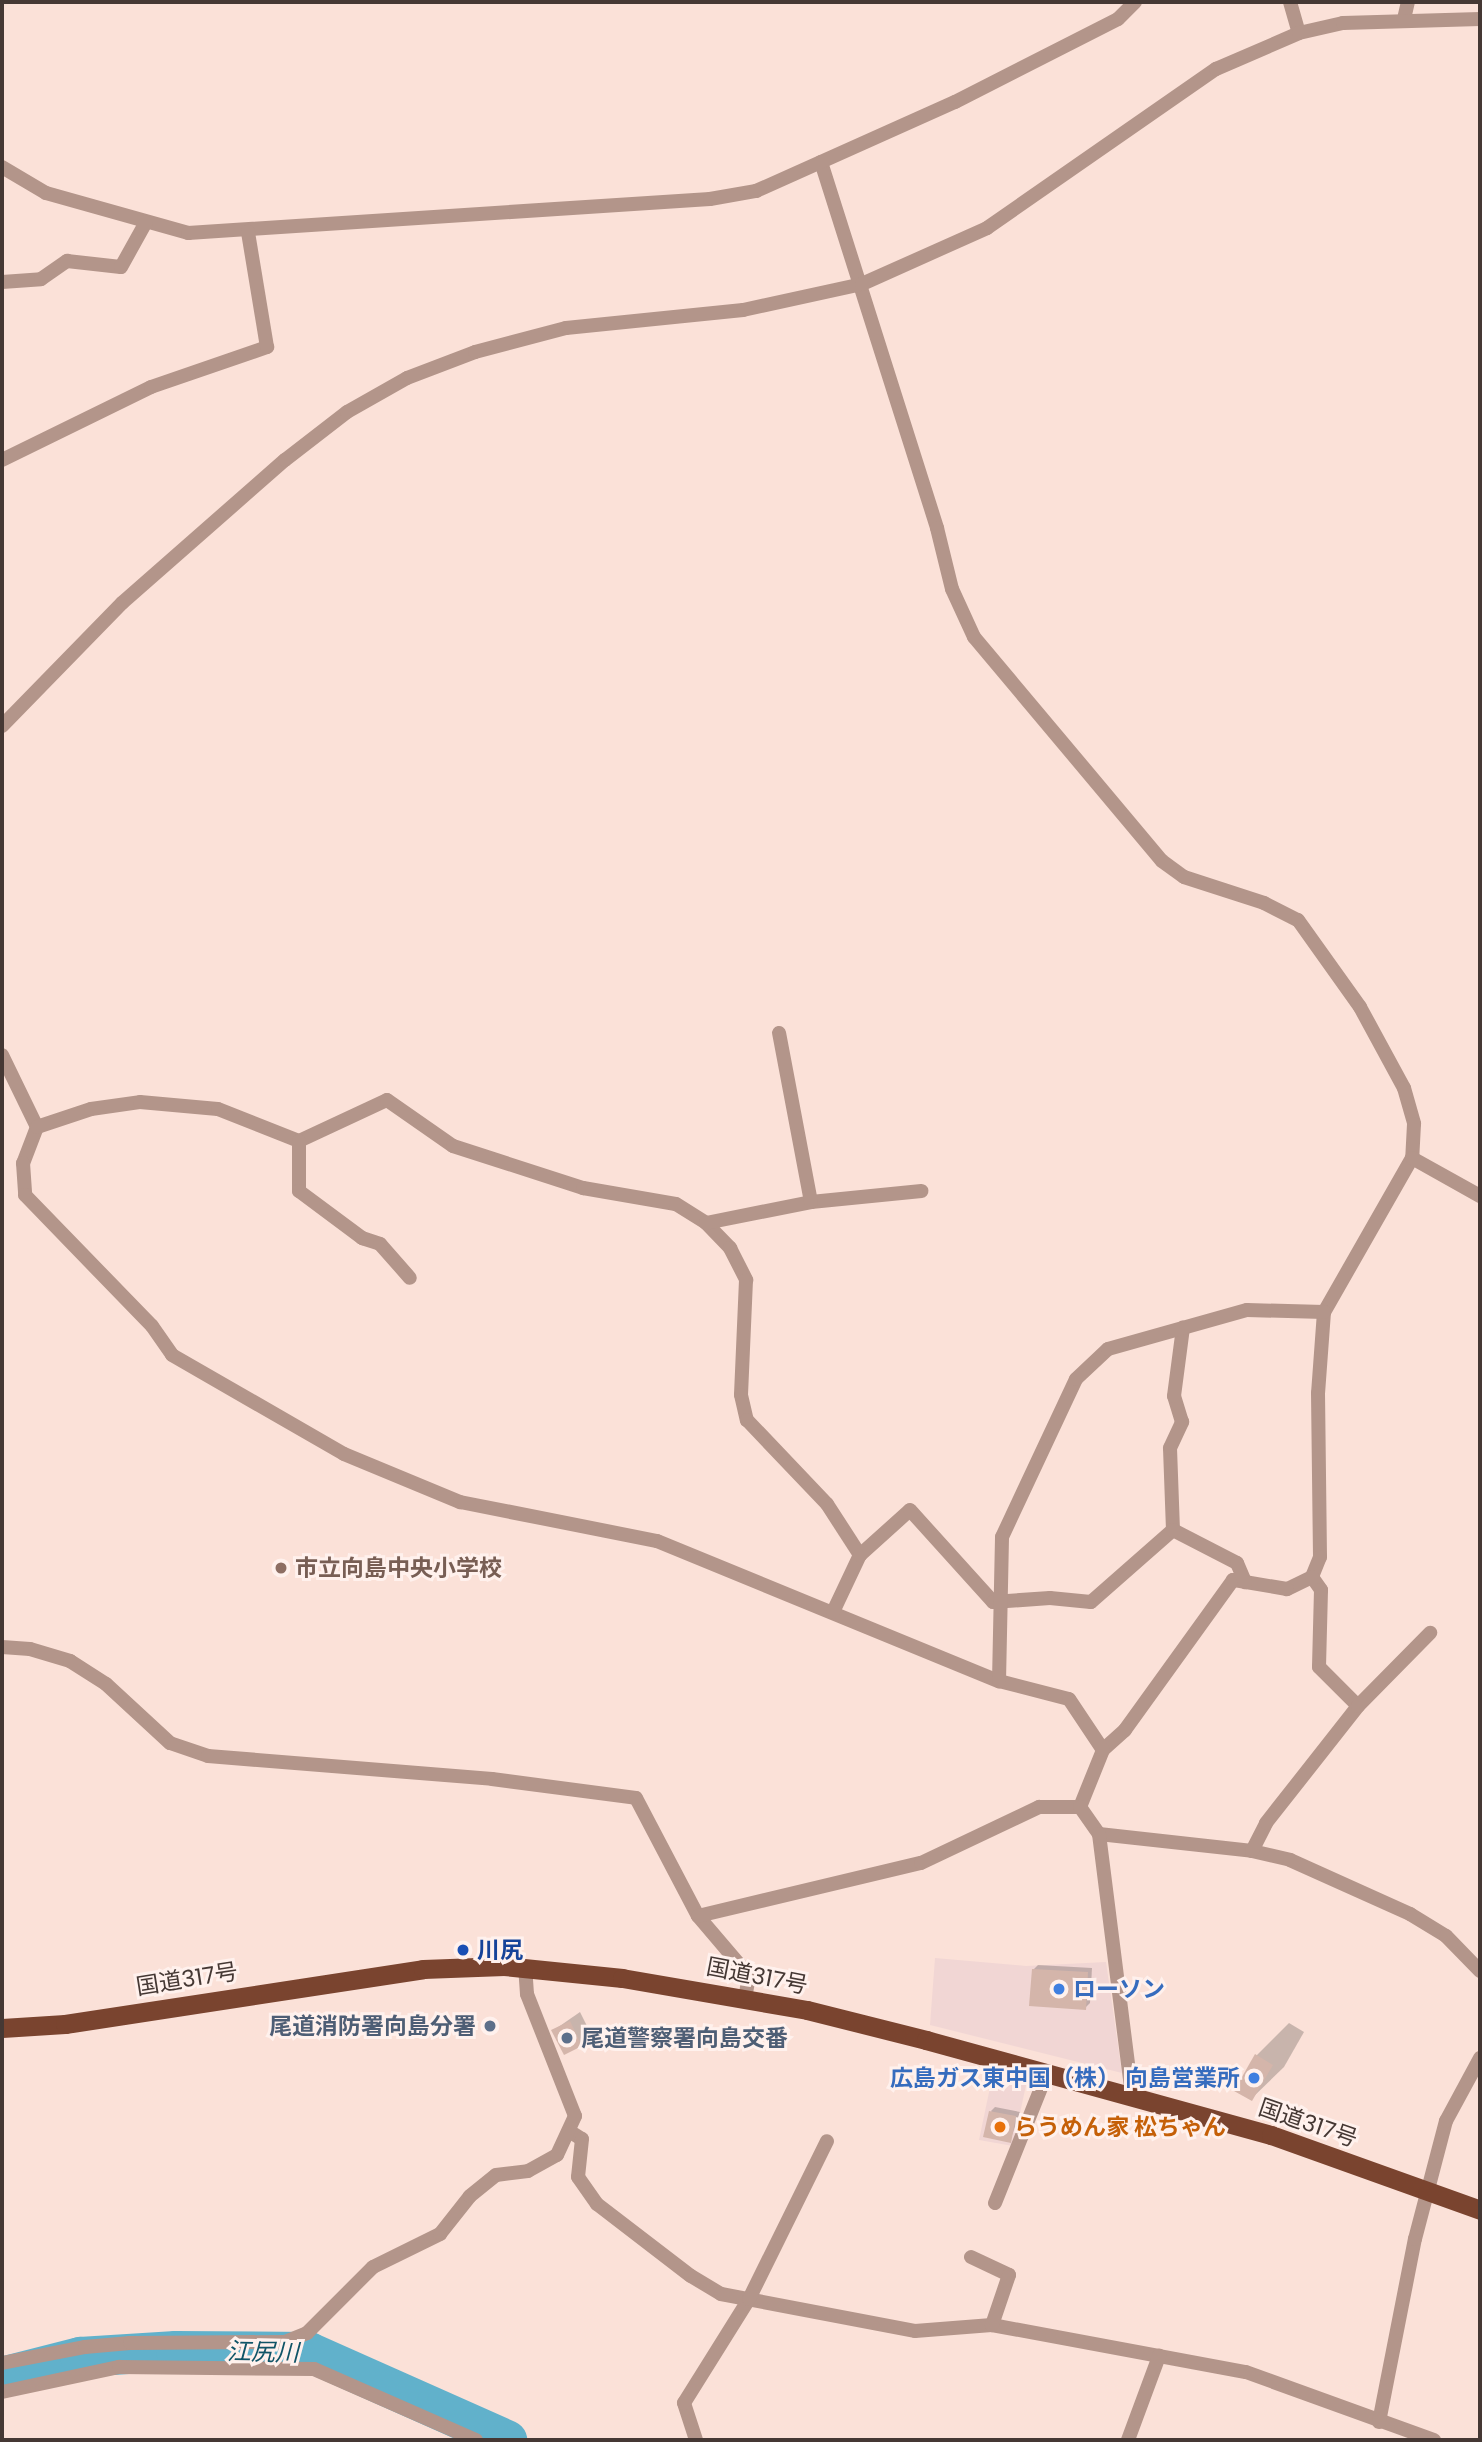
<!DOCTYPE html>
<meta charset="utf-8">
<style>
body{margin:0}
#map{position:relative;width:1482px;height:2442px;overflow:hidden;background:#fbe1d8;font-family:Poppins,"Noto Sans JP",sans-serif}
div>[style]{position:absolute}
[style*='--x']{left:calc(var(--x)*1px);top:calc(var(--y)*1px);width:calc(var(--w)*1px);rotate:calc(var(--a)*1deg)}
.commercial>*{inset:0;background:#f1d6d4}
.shadow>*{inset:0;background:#0003}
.river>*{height:40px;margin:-20px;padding:0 20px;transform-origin:20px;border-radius:20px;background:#61b1cb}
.building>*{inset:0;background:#d4b5aa}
.minor>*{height:14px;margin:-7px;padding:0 7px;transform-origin:7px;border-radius:7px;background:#b3958a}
.tertiary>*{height:14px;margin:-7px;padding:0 7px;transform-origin:7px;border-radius:7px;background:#b3958a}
.trunk>*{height:19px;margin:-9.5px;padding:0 9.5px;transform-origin:9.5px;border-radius:9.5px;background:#7a442f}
.dots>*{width:19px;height:19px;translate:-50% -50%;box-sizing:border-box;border:4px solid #fff1ed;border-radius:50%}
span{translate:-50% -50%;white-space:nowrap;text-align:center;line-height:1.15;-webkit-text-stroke:6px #fff1ed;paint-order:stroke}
.education-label{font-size:23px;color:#785e54;font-weight:700}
.left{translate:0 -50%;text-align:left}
.transit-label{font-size:23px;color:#164399;font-weight:700}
.street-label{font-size:23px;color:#453834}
.shop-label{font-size:23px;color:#366cbe;font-weight:700}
.right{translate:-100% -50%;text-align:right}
.service-label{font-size:23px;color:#4e5e75;font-weight:700}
.food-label{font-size:23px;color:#c56008;font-weight:700}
.water-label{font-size:24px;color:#105467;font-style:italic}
.frame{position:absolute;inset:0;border:4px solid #453834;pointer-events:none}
</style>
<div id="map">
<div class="commercial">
<div style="clip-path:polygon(935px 1958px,1026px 1966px,1106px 1962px,1122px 2073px,930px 2025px)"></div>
<div style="clip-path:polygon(992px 2078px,1026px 2085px,1013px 2146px,979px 2140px)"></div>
</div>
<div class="shadow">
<div style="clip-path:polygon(1038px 1965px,1092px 1968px,1090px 2003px,1085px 2008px,1033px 1970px)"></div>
<div style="clip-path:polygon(580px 2012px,591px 2034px,581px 2045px,554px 2030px)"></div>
<div style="clip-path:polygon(1289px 2023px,1304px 2032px,1284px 2067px,1251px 2099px,1257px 2055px)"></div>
<div style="clip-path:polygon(995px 2107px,1020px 2112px,1010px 2141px,991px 2111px)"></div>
</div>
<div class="river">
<div style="--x:2;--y:2377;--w:81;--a:-14.4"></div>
<div style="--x:80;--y:2357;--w:96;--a:-3.6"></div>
<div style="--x:176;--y:2351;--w:133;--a:0.4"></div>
<div style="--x:309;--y:2352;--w:217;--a:24"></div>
</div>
<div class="building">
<div style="clip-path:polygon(1032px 1969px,1088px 1972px,1086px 2010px,1029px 2006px)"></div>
<div style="clip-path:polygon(570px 2021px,582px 2046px,564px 2055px,551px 2030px)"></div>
<div style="clip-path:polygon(1255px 2054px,1273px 2065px,1252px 2101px,1234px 2091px)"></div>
<div style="clip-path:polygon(989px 2111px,1016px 2116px,1011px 2143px,983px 2137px)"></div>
</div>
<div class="minor">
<div style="--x:1404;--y:19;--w:17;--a:-77"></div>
<div style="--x:821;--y:162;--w:384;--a:72.4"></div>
<div style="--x:937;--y:528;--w:63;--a:76.2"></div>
<div style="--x:952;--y:589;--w:53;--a:65.4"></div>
<div style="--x:974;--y:637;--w:292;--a:50"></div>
<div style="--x:1162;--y:861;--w:27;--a:36"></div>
<div style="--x:1184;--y:877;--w:84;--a:18"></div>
<div style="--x:1264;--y:903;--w:38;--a:27"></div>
<div style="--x:1298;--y:920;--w:107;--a:54.5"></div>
<div style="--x:1360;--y:1007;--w:92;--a:61.5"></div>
<div style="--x:1404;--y:1088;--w:37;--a:74"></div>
<div style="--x:1414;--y:1124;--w:34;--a:93"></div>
<div style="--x:1412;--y:1158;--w:177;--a:119.7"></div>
<div style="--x:1324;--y:1312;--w:81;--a:94.2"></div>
<div style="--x:1318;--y:1393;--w:164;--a:89.3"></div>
<div style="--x:1320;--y:1557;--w:22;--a:112"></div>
<div style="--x:1312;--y:1577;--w:28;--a:154"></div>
<div style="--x:1287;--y:1589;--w:55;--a:-170.5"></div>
<div style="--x:1233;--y:1580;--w:185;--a:125.8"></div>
<div style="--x:1125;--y:1730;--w:30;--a:138"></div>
<div style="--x:1103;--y:1750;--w:61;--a:112"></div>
<div style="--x:2;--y:167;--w:51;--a:30.6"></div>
<div style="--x:46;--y:193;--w:148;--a:15.7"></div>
<div style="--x:188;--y:233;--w:523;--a:-3.73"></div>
<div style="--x:710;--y:199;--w:47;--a:-9.9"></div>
<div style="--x:756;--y:191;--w:218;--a:-24.1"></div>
<div style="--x:955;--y:102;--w:183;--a:-27"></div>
<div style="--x:1118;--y:19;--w:24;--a:-45"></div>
<div style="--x:2;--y:282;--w:39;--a:-4"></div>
<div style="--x:41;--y:279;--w:32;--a:-35"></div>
<div style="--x:67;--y:261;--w:54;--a:6.3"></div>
<div style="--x:121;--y:267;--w:51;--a:-60.9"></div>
<div style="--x:2;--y:460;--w:166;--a:-26.1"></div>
<div style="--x:151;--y:387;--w:123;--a:-19"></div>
<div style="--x:267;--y:347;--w:117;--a:-99.4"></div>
<div style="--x:2;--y:1055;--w:80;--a:64.1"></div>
<div style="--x:37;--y:1127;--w:39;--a:111"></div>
<div style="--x:23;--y:1163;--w:32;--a:86"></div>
<div style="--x:25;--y:1195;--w:182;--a:45.9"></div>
<div style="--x:152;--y:1326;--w:35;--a:55"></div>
<div style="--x:172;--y:1355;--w:198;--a:29.9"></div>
<div style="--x:344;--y:1454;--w:126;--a:22.5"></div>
<div style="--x:460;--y:1502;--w:201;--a:11.2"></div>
<div style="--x:657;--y:1541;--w:370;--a:22.3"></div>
<div style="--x:999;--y:1681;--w:72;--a:14.4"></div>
<div style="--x:1069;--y:1699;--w:61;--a:56.3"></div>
<div style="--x:37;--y:1127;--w:57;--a:-18.4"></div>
<div style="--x:91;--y:1109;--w:49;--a:-8.1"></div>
<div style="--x:140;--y:1102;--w:78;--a:5.1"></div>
<div style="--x:218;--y:1109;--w:87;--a:21.6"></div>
<div style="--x:299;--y:1141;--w:97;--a:-25"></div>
<div style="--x:387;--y:1100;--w:80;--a:34.9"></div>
<div style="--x:453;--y:1146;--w:137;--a:17.9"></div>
<div style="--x:583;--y:1188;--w:94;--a:9.8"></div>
<div style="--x:676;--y:1204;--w:36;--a:32"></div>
<div style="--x:706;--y:1223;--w:35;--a:46"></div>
<div style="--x:730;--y:1248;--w:36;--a:63"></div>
<div style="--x:746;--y:1280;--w:115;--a:92.5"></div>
<div style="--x:741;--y:1395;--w:26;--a:77"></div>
<div style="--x:747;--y:1420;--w:116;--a:46.4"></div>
<div style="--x:827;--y:1504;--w:61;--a:57.1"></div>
<div style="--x:299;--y:1141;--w:50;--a:90"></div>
<div style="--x:299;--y:1191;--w:79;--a:36.7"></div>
<div style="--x:362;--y:1238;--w:19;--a:18"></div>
<div style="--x:380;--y:1244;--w:45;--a:48.6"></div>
<div style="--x:1412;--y:1158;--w:78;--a:29.2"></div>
<div style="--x:811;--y:1202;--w:111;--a:-5.7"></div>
<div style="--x:706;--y:1223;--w:107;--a:-11.3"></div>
<div style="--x:811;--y:1202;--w:172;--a:-100.7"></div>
<div style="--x:1173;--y:1530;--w:82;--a:-92.1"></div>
<div style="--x:1170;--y:1448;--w:29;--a:-65"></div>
<div style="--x:1182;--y:1422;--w:27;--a:-107"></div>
<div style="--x:1174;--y:1396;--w:69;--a:-82.5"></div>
<div style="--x:1312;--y:1577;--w:16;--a:55"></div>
<div style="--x:1321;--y:1590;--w:77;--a:91.5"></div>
<div style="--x:1319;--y:1667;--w:55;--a:45"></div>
<div style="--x:833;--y:1612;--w:63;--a:-64.7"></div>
<div style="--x:860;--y:1555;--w:67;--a:-42"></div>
<div style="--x:910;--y:1510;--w:124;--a:47.9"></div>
<div style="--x:993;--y:1602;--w:57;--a:-4"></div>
<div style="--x:1050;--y:1598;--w:41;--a:5.6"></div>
<div style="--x:1091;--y:1602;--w:109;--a:-41.3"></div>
<div style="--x:1173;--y:1530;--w:72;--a:27.3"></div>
<div style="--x:1237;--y:1563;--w:21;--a:67"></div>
<div style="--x:2;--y:1647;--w:28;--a:4"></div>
<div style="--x:30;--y:1649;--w:42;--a:16.7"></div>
<div style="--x:70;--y:1661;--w:43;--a:32.6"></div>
<div style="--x:106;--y:1684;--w:87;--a:42.7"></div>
<div style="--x:170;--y:1743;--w:40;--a:18.9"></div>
<div style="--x:208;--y:1756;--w:285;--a:4.6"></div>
<div style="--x:492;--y:1779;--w:145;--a:7.5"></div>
<div style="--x:636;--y:1798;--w:133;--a:62.3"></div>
<div style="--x:698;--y:1916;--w:79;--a:49.6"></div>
<div style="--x:749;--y:1976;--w:23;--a:100"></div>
<div style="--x:999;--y:1681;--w:144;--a:-88.8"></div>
<div style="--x:1002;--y:1537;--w:174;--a:-64.9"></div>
<div style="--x:1076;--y:1379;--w:44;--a:-43.2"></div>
<div style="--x:1108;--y:1349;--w:144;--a:-15.7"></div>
<div style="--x:1247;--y:1310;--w:77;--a:1.5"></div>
<div style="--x:1099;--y:1834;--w:154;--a:6.3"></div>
<div style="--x:1252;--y:1851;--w:39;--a:13"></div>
<div style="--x:1290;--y:1860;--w:132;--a:24.2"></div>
<div style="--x:1410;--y:1914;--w:42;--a:31.4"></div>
<div style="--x:1446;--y:1936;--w:49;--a:45.8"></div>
<div style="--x:1252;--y:1851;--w:31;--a:-63"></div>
<div style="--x:1266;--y:1823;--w:149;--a:-51.8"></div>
<div style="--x:1358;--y:1706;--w:103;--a:-45.4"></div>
<div style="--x:698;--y:1916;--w:229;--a:-13.4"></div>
<div style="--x:921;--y:1863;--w:131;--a:-25.4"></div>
<div style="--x:1039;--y:1807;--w:41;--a:0"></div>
<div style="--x:1080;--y:1807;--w:33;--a:55"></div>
<div style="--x:1099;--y:1834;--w:264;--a:82.8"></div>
<div style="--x:569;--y:2131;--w:15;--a:32"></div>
<div style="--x:582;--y:2139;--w:38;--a:96"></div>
<div style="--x:578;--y:2177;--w:33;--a:55"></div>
<div style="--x:597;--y:2204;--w:118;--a:37.5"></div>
<div style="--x:691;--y:2276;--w:35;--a:31"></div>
<div style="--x:721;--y:2294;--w:197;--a:10.8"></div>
<div style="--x:915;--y:2331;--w:77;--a:-4.5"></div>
<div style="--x:992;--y:2325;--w:258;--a:10.5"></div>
<div style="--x:1246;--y:2372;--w:200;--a:19.9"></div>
<div style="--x:995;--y:2203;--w:140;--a:-68.2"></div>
<div style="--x:971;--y:2257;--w:42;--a:25.3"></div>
<div style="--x:1009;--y:2275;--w:53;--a:108.8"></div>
<div style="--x:2;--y:2363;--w:85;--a:-10.9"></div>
<div style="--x:85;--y:2347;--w:45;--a:-5.1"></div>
<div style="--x:130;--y:2343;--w:155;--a:-0.4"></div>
<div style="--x:285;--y:2342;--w:24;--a:-22"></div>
<div style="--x:307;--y:2333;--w:93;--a:-45"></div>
<div style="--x:373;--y:2267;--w:75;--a:-26.2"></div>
<div style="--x:440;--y:2234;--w:48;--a:-51.7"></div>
<div style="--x:470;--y:2196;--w:33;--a:-39"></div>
<div style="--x:496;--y:2175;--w:32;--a:-7"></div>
<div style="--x:528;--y:2171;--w:33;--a:-29"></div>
<div style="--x:557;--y:2155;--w:43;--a:-65.2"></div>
<div style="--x:575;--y:2116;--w:131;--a:-111.5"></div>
<div style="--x:527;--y:1994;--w:27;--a:-94"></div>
<div style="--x:2;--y:2392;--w:120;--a:-12.1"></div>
<div style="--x:119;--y:2367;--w:195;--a:0.6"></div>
<div style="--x:314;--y:2369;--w:177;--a:23.7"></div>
<div style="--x:1379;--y:2422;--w:187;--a:-78.9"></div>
<div style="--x:1415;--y:2239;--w:122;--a:-75.3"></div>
<div style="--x:1446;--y:2121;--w:72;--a:-61.6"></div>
<div style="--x:696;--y:2440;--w:39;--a:-108"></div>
<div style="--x:684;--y:2403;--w:123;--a:-58"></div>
<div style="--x:749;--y:2299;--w:176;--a:-63.7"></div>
<div style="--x:1128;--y:2440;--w:90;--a:-69.7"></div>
</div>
<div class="tertiary">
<div style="--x:1290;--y:2;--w:32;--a:74"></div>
<div style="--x:2;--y:726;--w:172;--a:-45.7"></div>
<div style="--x:122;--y:603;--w:217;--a:-41.3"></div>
<div style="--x:285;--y:460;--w:78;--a:-37.7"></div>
<div style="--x:347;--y:412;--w:69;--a:-29.5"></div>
<div style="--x:407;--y:378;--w:73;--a:-20.9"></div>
<div style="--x:475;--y:352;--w:94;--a:-14.8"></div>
<div style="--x:566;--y:328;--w:178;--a:-5.8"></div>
<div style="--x:743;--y:310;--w:122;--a:-12.3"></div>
<div style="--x:862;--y:284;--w:137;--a:-24.1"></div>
<div style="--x:987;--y:228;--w:279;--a:-34.8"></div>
<div style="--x:1216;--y:69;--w:90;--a:-23.4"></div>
<div style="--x:1299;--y:33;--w:45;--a:-12.8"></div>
<div style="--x:1343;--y:23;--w:137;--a:-1.7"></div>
</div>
<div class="trunk">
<div style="--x:2;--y:2028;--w:63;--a:-3.6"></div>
<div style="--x:65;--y:2024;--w:362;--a:-8.7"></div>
<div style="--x:423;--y:1969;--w:81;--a:-2.1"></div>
<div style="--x:504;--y:1966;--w:119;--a:5.8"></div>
<div style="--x:622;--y:1978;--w:188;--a:9.8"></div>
<div style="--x:807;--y:2010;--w:123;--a:14.1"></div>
<div style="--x:926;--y:2040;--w:358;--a:15.4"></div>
<div style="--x:1271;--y:2135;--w:222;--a:19.7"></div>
</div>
<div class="dots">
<div style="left:281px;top:1568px;background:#8d6e63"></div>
<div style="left:463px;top:1950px;background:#1a4fb4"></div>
<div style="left:1059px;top:1989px;background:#3f7fe0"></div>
<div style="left:490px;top:2026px;background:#5c6f8a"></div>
<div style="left:567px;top:2038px;background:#5c6f8a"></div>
<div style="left:1254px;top:2078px;background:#3f7fe0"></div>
<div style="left:1000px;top:2127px;background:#e8710a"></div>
</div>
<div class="education-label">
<span class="left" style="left:295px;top:1568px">市立向島中央小学校</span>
</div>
<div class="transit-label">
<span class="left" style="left:477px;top:1950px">川尻</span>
</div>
<div class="street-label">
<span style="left:757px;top:1976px;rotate:11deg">国道317号</span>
<span style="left:187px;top:1979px;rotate:-9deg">国道317号</span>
<span style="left:1308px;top:2123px;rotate:19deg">国道317号</span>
</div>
<div class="shop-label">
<span class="left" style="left:1073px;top:1989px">ローソン</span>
<span class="right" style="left:1240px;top:2078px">広島ガス東中国（株） 向島営業所</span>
</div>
<div class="service-label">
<span class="right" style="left:476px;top:2026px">尾道消防署向島分署</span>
<span class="left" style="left:581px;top:2038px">尾道警察署向島交番</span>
</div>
<div class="food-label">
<span class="left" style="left:1014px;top:2127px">らうめん家 松ちゃん</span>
</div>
<div class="water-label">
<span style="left:263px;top:2352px;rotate:1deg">江尻川</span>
</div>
<div class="frame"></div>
</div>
